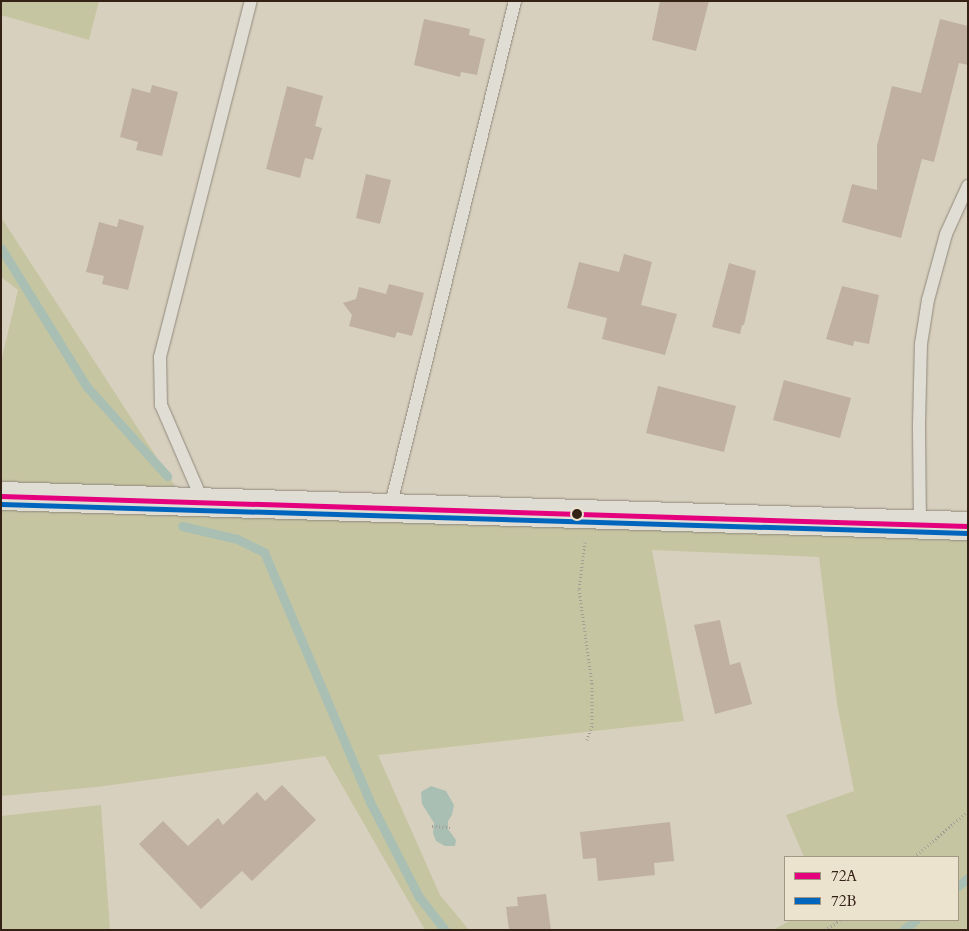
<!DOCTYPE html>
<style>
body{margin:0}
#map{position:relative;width:969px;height:931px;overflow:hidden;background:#d8d0be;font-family:Cardo,serif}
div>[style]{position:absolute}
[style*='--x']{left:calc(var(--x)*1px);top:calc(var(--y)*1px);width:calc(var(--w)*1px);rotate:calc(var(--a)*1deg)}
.green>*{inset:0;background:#c6c5a1}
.water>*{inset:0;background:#a9bfb4}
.stream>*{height:9px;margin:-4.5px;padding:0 4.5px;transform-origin:4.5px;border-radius:4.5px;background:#a9bfb4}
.building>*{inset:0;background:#bfb0a1}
.path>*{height:3px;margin-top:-1.5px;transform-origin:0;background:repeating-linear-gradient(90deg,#a29e96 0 1px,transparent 0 3.5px)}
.roads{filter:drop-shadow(0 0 1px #90897e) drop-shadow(0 0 1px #90897e)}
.lane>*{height:12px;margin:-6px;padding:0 6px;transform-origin:6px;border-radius:6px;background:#e0ddd4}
.secondary>*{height:28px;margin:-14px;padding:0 14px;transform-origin:14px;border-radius:14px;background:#e0ddd4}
.bus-1>*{height:5px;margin:-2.5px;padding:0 2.5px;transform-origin:2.5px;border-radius:2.5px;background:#e5007d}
.bus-2>*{height:5px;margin:-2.5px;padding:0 2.5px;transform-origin:2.5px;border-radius:2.5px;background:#0065bd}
.dots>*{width:14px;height:14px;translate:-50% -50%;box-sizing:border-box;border:2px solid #ece3ce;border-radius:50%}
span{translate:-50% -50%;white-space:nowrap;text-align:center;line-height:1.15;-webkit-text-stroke:5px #ece3ce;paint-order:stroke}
.frame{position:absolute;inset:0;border:2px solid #352217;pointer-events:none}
.legend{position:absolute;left:784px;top:856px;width:175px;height:65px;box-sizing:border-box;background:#ece3ce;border:1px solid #a39685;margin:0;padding:6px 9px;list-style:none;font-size:15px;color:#352217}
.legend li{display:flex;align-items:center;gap:10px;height:25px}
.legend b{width:25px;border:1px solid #a39685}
</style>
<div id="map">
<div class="green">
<div style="clip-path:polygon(1px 1px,99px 1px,89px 40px,1px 15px)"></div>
<div style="clip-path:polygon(1px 217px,139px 430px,177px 489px,1px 484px,1px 362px,18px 290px,1px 277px)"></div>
<div style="clip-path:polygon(1px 507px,968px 540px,968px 930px,773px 930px,791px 920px,958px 920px,958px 857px,804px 857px,786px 815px,854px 791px,837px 704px,819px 557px,652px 550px,684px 721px,378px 755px,440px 895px,469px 930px,425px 930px,325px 756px,97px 787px,1px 796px)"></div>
<div style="clip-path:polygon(101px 805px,110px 930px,1px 930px,1px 816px)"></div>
</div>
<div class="water">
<div style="clip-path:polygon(431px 786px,446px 791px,454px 805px,452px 815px,448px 821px,448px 829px,456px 840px,455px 846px,445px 846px,436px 841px,433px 833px,434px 823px,422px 804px,421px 792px)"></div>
</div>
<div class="stream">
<div style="--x:1;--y:248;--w:163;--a:58.3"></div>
<div style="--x:87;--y:387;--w:120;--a:48"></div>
<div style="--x:182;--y:526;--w:57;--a:13.3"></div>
<div style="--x:237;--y:539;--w:30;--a:26"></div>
<div style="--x:264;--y:552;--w:272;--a:67"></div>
<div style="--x:370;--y:802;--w:107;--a:62.7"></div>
<div style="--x:419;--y:897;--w:42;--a:51.8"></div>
<div style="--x:958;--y:886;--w:13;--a:-39"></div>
<div style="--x:903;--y:930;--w:16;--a:-38"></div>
</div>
<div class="building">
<div style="clip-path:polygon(660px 1px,709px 1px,696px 51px,652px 40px)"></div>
<div style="clip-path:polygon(424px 19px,470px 29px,469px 35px,485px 39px,477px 75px,461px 72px,460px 77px,414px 65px)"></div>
<div style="clip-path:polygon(940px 19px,968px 26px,968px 65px,959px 63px,934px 162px,922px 159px,901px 238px,842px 222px,852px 184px,877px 190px,877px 146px,892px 86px,921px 93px)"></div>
<div style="clip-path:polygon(152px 85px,178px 92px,162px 156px,136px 150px,138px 142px,120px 137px,132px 88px,150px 93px)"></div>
<div style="clip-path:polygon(287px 86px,323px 96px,315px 126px,322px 128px,313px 160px,305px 158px,300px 178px,266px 169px)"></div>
<div style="clip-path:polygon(366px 174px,391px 180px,380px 224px,356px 218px)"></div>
<div style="clip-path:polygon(119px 219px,144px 226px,128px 290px,102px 284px,104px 276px,86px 272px,99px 222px,117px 227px)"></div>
<div style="clip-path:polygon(624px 254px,652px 262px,641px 305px,677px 314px,665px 355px,602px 339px,607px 318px,567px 308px,579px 262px,619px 272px)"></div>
<div style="clip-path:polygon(729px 263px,756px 271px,744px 325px,742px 325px,740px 334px,712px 327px)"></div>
<div style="clip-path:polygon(389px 284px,424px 293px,412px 336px,397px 332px,395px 338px,349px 326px,352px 315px,343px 303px,356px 299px,359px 287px,386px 294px)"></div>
<div style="clip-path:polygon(842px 286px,879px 295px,869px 344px,854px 341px,853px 346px,826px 339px)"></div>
<div style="clip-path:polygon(784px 380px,851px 398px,840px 438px,773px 420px)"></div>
<div style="clip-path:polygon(658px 386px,736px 406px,724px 452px,646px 433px)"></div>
<div style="clip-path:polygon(720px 620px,730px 665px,740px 662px,752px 704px,715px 714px,694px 625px)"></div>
<div style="clip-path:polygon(282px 785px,316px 820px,252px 881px,242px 871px,201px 909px,139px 844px,163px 821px,188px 846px,218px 818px,223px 825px,257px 792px,265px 801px)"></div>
<div style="clip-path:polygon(670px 822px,674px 861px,654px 863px,655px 875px,598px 881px,596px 858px,583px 859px,580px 832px)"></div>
<div style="clip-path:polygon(546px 894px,551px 930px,509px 930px,506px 907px,518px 906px,517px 897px)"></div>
</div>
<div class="path">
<div style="--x:585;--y:542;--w:47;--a:97.3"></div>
<div style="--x:579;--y:589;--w:96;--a:82.2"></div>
<div style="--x:592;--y:684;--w:42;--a:90"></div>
<div style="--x:592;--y:726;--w:15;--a:110"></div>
<div style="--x:432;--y:826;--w:18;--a:3"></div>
<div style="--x:914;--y:857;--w:71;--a:-40.4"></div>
<div style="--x:825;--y:930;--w:18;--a:-34"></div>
</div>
<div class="roads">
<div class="lane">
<div style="--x:203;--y:502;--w:106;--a:-113.4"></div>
<div style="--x:161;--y:405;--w:48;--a:-91.2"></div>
<div style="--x:160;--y:357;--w:367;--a:-75.7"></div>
<div style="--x:390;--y:508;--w:522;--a:-76.15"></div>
<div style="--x:920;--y:525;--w:101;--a:-90.6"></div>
<div style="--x:919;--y:424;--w:80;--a:-88.6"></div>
<div style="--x:921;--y:344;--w:45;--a:-81"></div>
<div style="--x:928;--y:300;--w:68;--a:-74.7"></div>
<div style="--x:946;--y:234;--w:53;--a:-65.4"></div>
</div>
<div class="secondary">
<div style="--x:1;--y:496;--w:967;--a:1.78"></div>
</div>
</div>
<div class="bus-1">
<div style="--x:1;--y:496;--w:967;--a:1.78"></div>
</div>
<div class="bus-2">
<div style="--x:1;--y:504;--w:967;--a:1.72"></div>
</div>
<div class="dots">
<div style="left:577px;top:514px;background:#352217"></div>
</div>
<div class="frame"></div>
<ul class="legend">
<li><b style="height:6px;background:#e5007d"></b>72A</li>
<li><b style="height:6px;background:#0065bd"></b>72B</li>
</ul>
</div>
